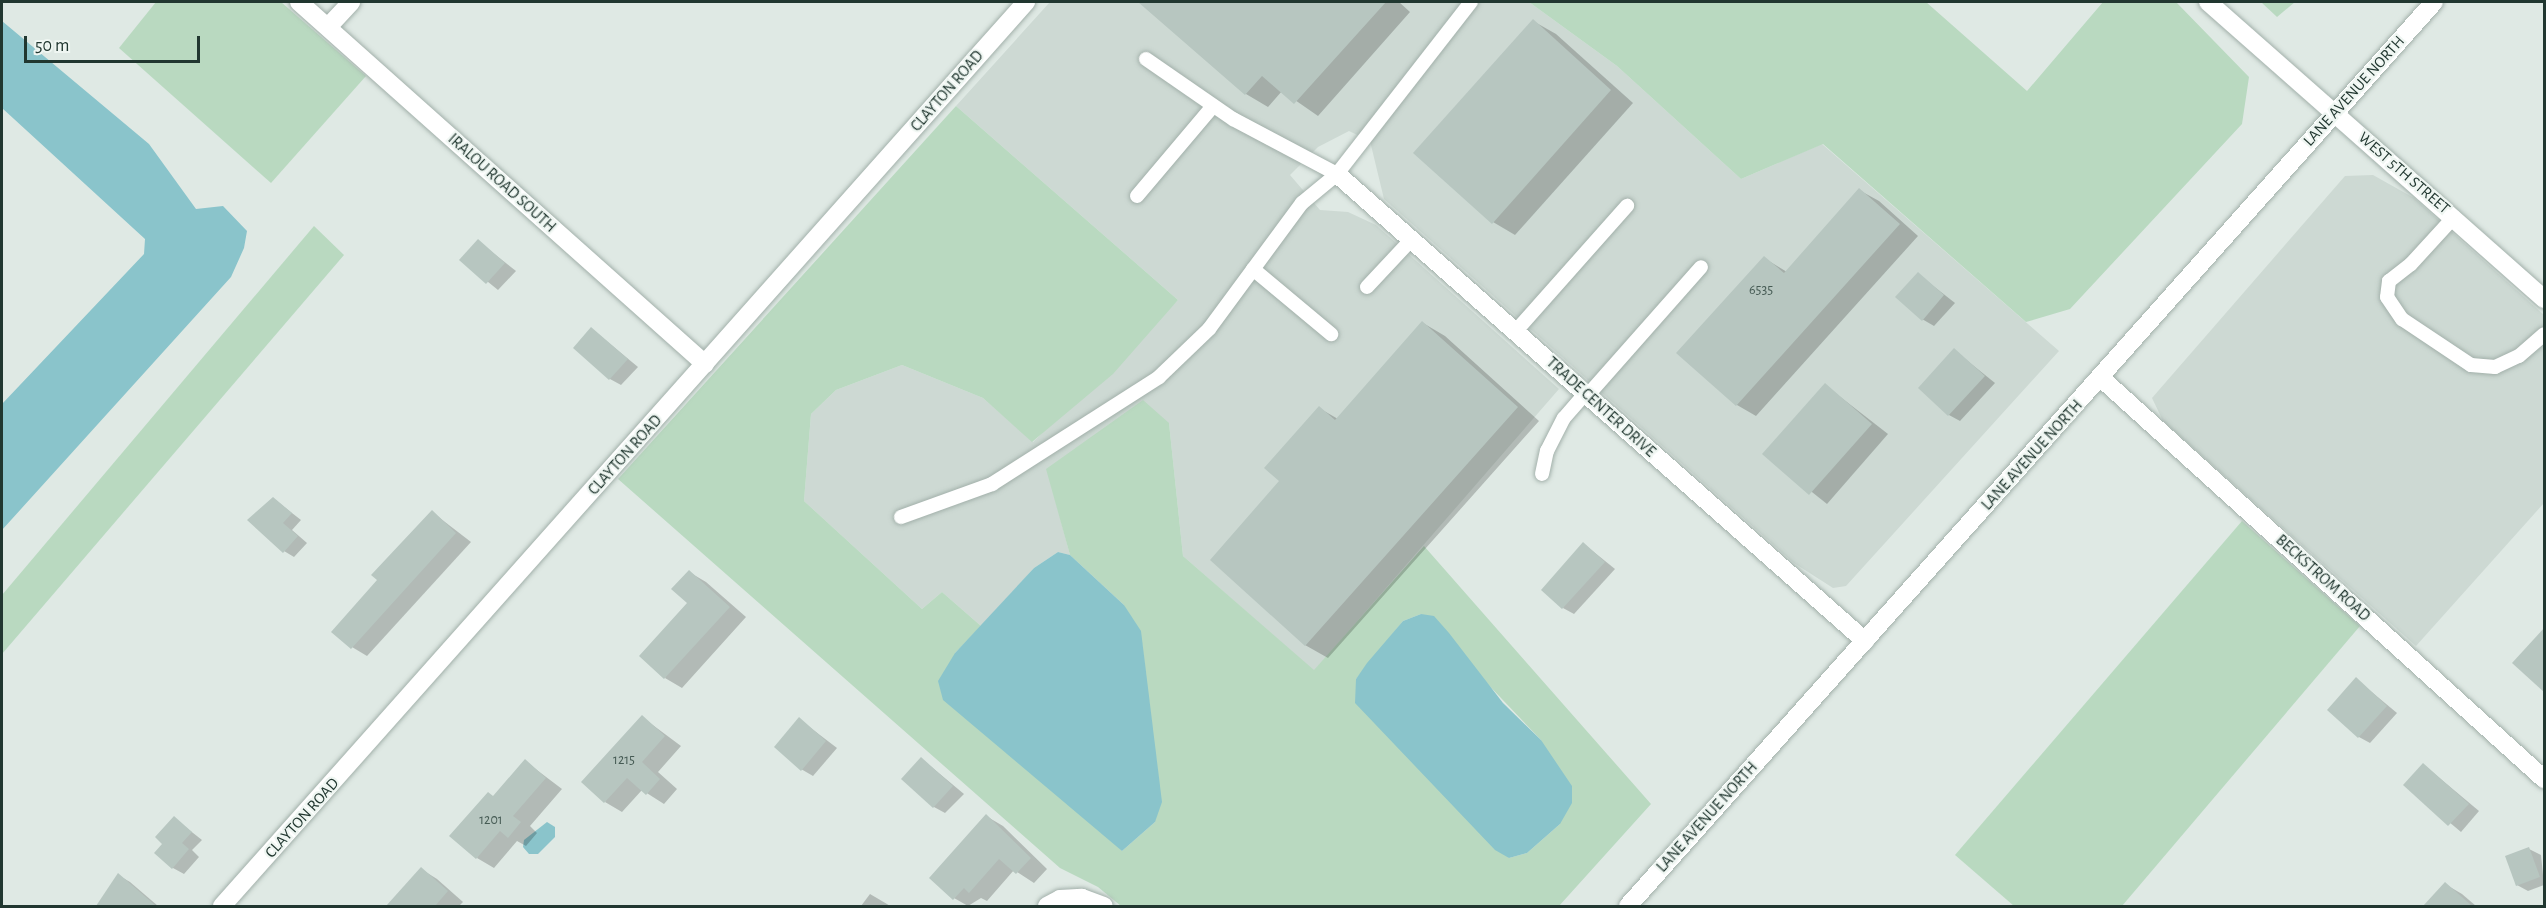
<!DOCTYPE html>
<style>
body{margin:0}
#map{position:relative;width:2546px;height:908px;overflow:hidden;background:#dfe9e4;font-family:"Alegreya Sans",sans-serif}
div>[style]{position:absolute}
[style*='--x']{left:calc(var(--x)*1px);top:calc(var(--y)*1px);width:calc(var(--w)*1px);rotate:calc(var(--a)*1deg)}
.built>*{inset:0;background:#cdd9d3}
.green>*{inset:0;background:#b9d9c0}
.water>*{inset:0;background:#8ac4cb}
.shadow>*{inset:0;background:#0003}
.building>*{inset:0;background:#b7c6c0}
.roads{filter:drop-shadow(0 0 2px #a2b0aa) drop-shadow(0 0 2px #a2b0aa)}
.lane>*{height:14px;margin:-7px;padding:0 7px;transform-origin:7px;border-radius:7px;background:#fff}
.street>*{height:18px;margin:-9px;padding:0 9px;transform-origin:9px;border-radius:9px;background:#fff}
.secondary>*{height:18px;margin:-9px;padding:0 9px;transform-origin:9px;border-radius:9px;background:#fff}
span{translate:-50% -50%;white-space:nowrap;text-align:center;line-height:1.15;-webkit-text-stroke:4.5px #eff6f2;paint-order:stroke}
.number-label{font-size:14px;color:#465b54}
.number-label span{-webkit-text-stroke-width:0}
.street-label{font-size:16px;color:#213730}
.frame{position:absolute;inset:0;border:3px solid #213730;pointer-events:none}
.scale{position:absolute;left:24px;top:36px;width:176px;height:27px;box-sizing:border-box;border:3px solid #213730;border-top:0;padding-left:8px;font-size:18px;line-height:21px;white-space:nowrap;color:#213730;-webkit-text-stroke:4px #eff6f2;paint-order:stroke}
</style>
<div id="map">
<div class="built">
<div style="clip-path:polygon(1050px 2px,1529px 2px,1617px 66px,1741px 179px,1822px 144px,2059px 351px,1846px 586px,1833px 588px,1794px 563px,1384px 199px,1370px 141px,1349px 131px,1318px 147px,1290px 175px,1320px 210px,1348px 212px,1376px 225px,1559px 389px,1314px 671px,1183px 556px,1169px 423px,1047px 469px,1070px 555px,1058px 552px,1034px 568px,981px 626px,942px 592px,922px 609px,804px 501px,811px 414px,836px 390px,902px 365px,983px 398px,1033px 442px,1178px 300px,956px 106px)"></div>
<div style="clip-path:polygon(2373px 175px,2414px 198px,2544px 315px,2544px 503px,2416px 646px,2163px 421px,2152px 398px,2345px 176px)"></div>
</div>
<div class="green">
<div style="clip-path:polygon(156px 2px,281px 2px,366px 76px,271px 183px,119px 48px)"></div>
<div style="clip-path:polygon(1529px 2px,1926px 2px,2027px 91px,2103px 2px,2176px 2px,2249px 77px,2242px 124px,2070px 309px,2026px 322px,1823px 144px,1741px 179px,1617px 66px)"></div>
<div style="clip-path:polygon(2261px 2px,2295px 2px,2277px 17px)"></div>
<div style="clip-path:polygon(evenodd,956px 106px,1178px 300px,1113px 374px,1032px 442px,983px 398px,902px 365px,836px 390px,811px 414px,804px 501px,922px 609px,942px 592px,981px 626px,955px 653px,1122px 851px,1155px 822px,1124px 605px,1070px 555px,1046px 469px,1143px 400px,1169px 423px,1183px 556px,1314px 670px,1424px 546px,1651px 804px,1559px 906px,1121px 906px,1098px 887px,1060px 868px,618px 479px,956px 106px,1421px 614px,1541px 740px,1560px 824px,1527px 853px,1509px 858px,1356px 679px,1403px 621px,1421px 614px)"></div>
<div style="clip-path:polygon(314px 226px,344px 255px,2px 654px,2px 595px)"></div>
<div style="clip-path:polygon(2242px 521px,2360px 626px,2122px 906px,2014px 906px,1955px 855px)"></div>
</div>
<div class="water">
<div style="clip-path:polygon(2px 21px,149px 144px,196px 209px,223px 206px,247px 231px,244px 248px,231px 277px,2px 530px,2px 404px,144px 254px,145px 239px,2px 108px)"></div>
<div style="clip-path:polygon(1058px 552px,1070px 555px,1124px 605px,1141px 631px,1162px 802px,1155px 822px,1122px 851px,943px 700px,938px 681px,955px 653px,1034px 568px)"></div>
<div style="clip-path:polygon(1421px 614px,1434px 616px,1449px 633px,1503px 703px,1541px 740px,1572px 786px,1572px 803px,1560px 824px,1527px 853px,1509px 858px,1495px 850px,1355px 703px,1356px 679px,1367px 663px,1403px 621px)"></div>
<div style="clip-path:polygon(547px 822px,555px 827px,555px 837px,538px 854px,529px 854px,523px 847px,524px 840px)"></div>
</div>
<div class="shadow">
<div style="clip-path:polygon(1141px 2px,1399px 2px,1410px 12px,1318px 116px,1282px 91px,1268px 107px,1246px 94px)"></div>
<div style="clip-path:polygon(1533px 21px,1556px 34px,1633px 103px,1515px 235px,1493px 222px)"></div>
<div style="clip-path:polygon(1859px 190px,1879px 201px,1918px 236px,1756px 416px,1737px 405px,1678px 353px,1764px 258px,1787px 272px)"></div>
<div style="clip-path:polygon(478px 241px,516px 271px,498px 290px,461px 260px)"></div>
<div style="clip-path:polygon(1918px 274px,1955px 303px,1934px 326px,1922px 319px)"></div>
<div style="clip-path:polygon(1423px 323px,1445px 336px,1539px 421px,1328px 658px,1305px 645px,1281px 481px,1319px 408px,1338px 419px)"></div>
<div style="clip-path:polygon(592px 329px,638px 367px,621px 385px,610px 379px)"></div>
<div style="clip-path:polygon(1954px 350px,1995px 383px,1960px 421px,1949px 415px)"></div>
<div style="clip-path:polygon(1825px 385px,1888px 434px,1827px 504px,1764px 454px)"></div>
<div style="clip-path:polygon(274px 499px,301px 520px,292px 530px,307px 543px,294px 557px,284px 551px)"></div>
<div style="clip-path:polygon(432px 512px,471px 542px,367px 656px,352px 647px,379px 580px)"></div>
<div style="clip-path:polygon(1584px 544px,1615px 569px,1574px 614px,1563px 608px)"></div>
<div style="clip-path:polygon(689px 572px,706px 582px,746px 617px,682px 688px,665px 678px,689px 603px)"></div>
<div style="clip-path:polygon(2538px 638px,2544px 642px,2544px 690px,2514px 663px)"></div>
<div style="clip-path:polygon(2356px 679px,2397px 713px,2370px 743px,2359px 737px)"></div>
<div style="clip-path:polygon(642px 717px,681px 746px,658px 772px,677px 789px,664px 804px,642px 790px,622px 812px,605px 802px)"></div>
<div style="clip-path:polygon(799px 719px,837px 748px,813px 776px,801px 769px)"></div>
<div style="clip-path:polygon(922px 759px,964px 794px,945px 813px,934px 807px)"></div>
<div style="clip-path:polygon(525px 761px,562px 789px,530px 826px,537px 833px,526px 846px,517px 841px,494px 868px,477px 858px,494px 797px)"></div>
<div style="clip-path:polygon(2424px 765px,2479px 811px,2461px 832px,2405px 785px)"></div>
<div style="clip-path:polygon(986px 816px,1003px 826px,1047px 869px,1034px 883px,1014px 870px,987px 901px,981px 898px,968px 906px,954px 898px)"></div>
<div style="clip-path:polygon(174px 818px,202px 840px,192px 850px,199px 857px,184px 874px,173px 868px,164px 843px)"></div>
<div style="clip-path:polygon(2529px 849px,2541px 855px,2544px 885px,2528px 891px,2517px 885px)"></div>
<div style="clip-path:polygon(421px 869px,437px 879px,463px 902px,459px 906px,389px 906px)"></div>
<div style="clip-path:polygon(118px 875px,130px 882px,158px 906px,109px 906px,102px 900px)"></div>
<div style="clip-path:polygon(2445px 884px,2462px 894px,2476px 906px,2425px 906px)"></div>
<div style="clip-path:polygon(870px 894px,887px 904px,890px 906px,861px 906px)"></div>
</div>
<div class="building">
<div style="clip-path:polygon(1138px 2px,1386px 2px,1294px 104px,1262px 76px,1245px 95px)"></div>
<div style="clip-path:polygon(1533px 19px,1611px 90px,1492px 224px,1413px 153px)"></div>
<div style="clip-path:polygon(1859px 188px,1900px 224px,1736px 406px,1676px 353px,1764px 256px,1784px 273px)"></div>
<div style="clip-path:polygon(478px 239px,505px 263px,486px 284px,459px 260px)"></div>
<div style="clip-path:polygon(1918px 272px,1944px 295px,1922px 321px,1895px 297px)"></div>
<div style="clip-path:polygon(1422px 321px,1518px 407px,1305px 646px,1210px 560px,1279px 481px,1264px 468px,1319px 406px,1335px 420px)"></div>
<div style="clip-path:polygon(591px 327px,628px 359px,609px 380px,573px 348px)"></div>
<div style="clip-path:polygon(1954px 348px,1985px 376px,1948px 416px,1918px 388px)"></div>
<div style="clip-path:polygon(1825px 383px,1872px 424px,1809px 495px,1762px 454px)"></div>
<div style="clip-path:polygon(273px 497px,292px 513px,283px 523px,298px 536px,283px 553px,247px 520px)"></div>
<div style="clip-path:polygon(432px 510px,456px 533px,351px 649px,331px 632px,377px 580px,371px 575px)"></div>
<div style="clip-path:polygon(1583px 542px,1605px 562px,1562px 609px,1541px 590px)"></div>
<div style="clip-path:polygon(689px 570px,730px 607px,664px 679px,639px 656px,687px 603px,671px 589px)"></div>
<div style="clip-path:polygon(2544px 628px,2544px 692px,2512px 663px)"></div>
<div style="clip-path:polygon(2356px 677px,2387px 706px,2358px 738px,2327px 710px)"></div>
<div style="clip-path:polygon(642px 715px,665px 736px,642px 762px,660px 779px,646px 795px,627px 778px,604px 803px,581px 782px)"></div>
<div style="clip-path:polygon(799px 717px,826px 741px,801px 771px,774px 747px)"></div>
<div style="clip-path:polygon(921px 757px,953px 786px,933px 808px,901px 779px)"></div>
<div style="clip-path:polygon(525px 759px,546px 778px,513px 816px,521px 822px,508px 838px,500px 831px,476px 859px,449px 836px,488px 792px,493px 796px)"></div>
<div style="clip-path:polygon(2423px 763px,2469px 804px,2448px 826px,2403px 785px)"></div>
<div style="clip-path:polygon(986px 814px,1031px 858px,1016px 874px,999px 859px,969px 893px,964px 888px,953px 900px,929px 878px)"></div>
<div style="clip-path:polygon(174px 816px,192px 832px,182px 843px,189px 849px,172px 869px,154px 853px,162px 844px,155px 837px)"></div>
<div style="clip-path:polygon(2529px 847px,2540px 877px,2516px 886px,2505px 856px)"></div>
<div style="clip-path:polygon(421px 867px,448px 891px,435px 906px,386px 906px)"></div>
<div style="clip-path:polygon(118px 873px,156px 906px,96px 906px)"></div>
<div style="clip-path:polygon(2445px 882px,2472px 906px,2423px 906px)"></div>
</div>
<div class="roads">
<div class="lane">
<div style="--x:1146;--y:59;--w:106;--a:34.6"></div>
<div style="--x:1233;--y:119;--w:118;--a:27.9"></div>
<div style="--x:1137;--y:196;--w:118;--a:-49.8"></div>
<div style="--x:2454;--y:217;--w:64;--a:132.5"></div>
<div style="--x:2411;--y:264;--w:28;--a:142"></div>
<div style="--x:2389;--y:281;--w:16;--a:97"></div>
<div style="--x:2387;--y:297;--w:27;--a:56"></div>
<div style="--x:2402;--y:319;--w:83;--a:33.7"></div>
<div style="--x:2471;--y:365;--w:24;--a:5"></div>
<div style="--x:2495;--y:367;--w:26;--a:-25"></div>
<div style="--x:2519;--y:356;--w:33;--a:-41"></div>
<div style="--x:1253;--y:269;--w:102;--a:39.8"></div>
<div style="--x:1367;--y:287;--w:64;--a:-46.9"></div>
<div style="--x:1515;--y:332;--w:169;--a:-48.4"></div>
<div style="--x:1587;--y:396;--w:172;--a:-48.5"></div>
<div style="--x:1542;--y:474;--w:24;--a:-78"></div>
<div style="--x:1547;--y:451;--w:37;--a:-63"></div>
<div style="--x:1564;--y:418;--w:32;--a:-49"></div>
<div style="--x:901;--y:517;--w:97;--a:-19.9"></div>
<div style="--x:992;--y:484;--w:198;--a:-32.6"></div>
<div style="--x:1159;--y:377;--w:69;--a:-43.8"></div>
<div style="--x:1209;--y:329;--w:157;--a:-53.6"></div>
<div style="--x:1302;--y:203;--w:45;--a:-39.6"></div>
<div style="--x:1337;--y:174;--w:218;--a:-52.1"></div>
</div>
<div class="street">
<div style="--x:299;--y:2;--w:544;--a:41.72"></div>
<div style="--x:2208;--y:2;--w:168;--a:41.4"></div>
<div style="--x:328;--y:27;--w:34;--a:-47"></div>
<div style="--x:1337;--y:174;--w:705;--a:41.49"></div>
<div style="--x:2101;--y:378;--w:598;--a:42.15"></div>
<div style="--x:222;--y:906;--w:1210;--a:-48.35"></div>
<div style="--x:1047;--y:906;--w:15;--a:-28"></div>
<div style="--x:1060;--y:899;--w:22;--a:-3"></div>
<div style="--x:1082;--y:898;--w:23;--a:20"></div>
</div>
<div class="secondary">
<div style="--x:2334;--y:113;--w:281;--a:41.5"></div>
<div style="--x:1628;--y:906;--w:1211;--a:-48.28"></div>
</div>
</div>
<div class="number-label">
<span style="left:1761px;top:290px">6535</span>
<span style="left:624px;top:760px">1215</span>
<span style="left:491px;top:820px">1201</span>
</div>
<div class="street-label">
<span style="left:947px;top:91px;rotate:-49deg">CLAYTON ROAD</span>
<span style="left:2354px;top:91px;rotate:-48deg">LANE AVENUE NORTH</span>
<span style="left:2404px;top:173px;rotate:41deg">WEST 5TH STREET</span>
<span style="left:502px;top:183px;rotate:42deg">IRALOU ROAD SOUTH</span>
<span style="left:1601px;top:407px;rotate:42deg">TRADE CENTER DRIVE</span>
<span style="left:625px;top:455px;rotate:-48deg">CLAYTON ROAD</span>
<span style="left:2032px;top:455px;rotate:-48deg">LANE AVENUE NORTH</span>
<span style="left:2323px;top:578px;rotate:42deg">BECKSTROM ROAD</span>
<span style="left:1707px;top:817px;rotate:-48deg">LANE AVENUE NORTH</span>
<span style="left:302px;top:818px;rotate:-48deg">CLAYTON ROAD</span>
</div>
<div class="frame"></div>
<div class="scale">50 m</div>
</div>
